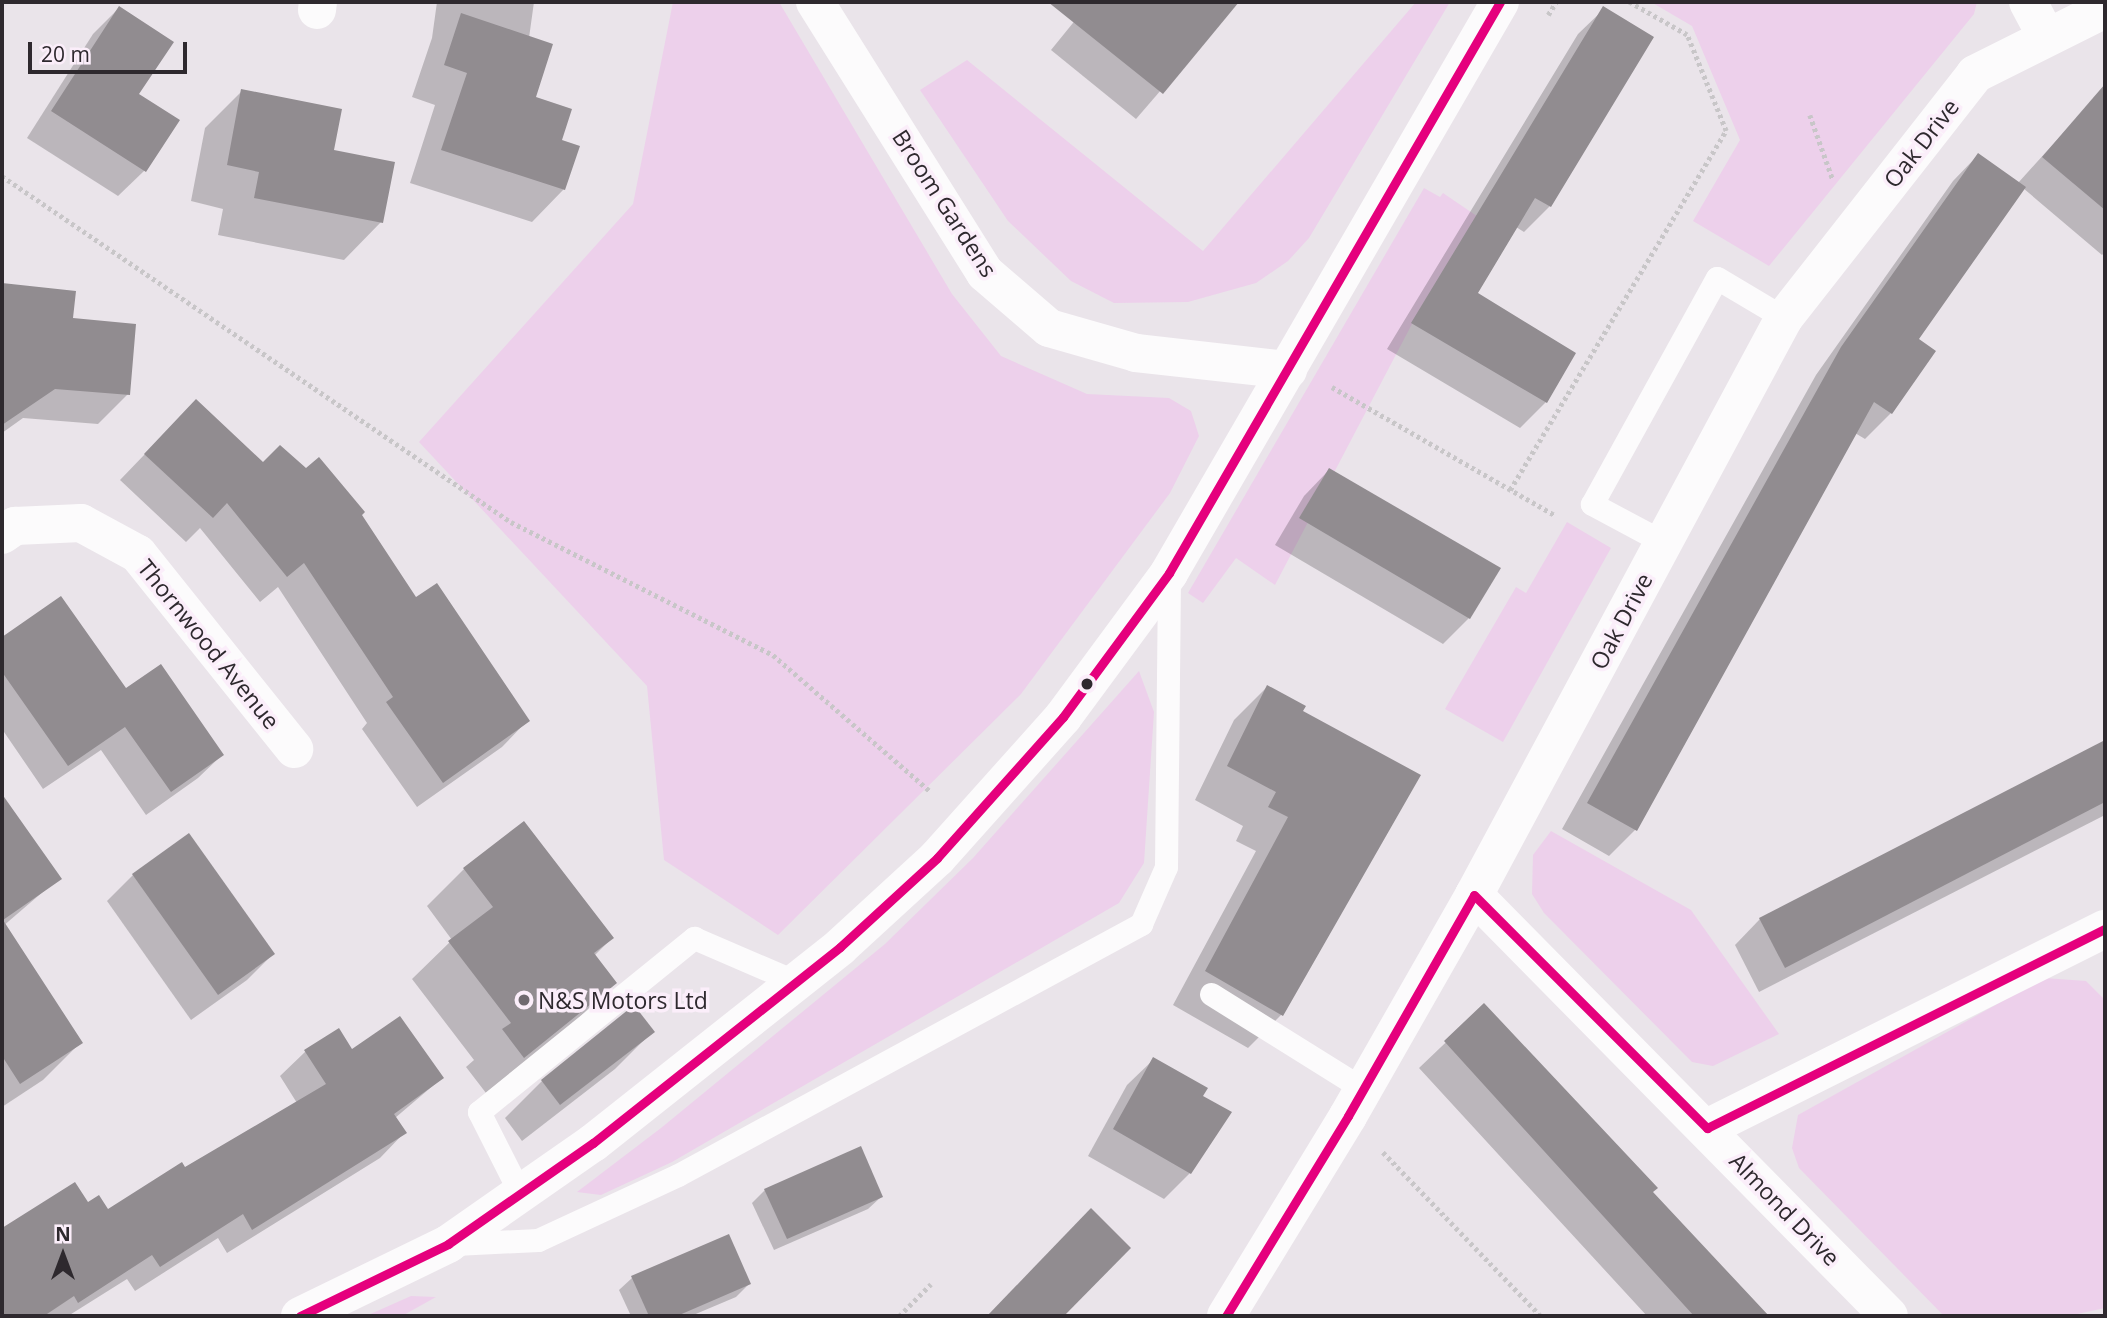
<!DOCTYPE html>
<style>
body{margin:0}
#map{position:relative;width:2107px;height:1318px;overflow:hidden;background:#eae4ea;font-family:"Open Sans",sans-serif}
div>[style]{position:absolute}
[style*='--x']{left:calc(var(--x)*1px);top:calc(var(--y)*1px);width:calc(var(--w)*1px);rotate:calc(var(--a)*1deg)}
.green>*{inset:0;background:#edd0eb}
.shadow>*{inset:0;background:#0003}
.building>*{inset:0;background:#918c90}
.path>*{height:4.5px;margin-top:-2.25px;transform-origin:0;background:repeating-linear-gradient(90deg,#c8c6c8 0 3.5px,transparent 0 7px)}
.service>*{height:23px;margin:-11.5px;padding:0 11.5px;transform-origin:11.5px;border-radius:11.5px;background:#fcfbfc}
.minor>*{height:38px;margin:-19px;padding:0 19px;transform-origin:19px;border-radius:19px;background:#fcfbfc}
.tertiary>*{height:38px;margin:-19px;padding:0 19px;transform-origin:19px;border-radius:19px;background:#fcfbfc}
.bus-1>*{height:9px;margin:-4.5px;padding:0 4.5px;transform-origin:4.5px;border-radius:4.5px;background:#e5007d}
.dots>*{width:19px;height:19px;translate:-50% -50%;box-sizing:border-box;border:4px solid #fbeefa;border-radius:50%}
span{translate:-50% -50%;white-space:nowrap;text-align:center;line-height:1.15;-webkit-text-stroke:7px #fbeefa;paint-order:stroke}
.street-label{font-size:23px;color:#2e292e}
.poi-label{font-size:23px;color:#2e292e}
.left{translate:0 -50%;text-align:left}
.frame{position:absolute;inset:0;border:4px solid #2e292e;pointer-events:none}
.north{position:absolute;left:28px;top:1220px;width:70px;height:70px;-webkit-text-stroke:5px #fbeefa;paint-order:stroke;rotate:0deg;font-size:19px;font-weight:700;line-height:28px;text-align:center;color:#2e292e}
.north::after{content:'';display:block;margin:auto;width:24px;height:32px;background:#2e292e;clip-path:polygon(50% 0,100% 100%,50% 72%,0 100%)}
.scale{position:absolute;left:28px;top:42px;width:159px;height:32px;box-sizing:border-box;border:4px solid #2e292e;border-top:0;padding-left:9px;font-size:21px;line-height:24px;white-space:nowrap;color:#2e292e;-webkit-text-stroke:5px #fbeefa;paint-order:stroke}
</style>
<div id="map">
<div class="green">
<div style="clip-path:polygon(673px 2px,779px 2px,952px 294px,1001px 356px,1087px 394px,1169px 398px,1191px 411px,1199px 436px,1170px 493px,1021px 694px,778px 935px,664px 860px,647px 686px,419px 442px,633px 204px)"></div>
<div style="clip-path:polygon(1416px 2px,1450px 2px,1309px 238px,1288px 261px,1256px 283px,1188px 302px,1114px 303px,1071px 281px,1008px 221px,920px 90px,967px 60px,1203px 251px)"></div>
<div style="clip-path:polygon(1651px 2px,1977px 2px,1974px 14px,1769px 266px,1693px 221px,1740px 140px,1692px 26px)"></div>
<div style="clip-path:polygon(1424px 188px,1440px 197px,1443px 193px,1490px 225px,1412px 324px,1275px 585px,1236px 558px,1203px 603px,1188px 593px)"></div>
<div style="clip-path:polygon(1567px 522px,1611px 548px,1503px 742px,1445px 709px,1516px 587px,1526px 593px)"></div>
<div style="clip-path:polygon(1139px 671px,1154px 712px,1144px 863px,1119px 903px,672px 1162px,601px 1195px,577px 1192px,661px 1128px,885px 944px,973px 858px)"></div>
<div style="clip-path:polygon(1551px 831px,1691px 910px,1779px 1034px,1713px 1066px,1692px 1062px,1544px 913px,1532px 894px,1533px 855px)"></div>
<div style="clip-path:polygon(2044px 978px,2086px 981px,2105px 1000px,2105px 1308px,2068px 1316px,1944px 1316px,1799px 1168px,1792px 1148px,1798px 1115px)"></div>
<div style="clip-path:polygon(411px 1296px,436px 1297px,402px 1316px,366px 1316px)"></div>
</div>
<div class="shadow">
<div style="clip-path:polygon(437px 2px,534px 2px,529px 38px,534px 98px,560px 141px,564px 189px,532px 222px,410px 183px,435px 105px,412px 97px,432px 38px)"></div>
<div style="clip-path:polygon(1090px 2px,1237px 2px,1136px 119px,1051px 50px)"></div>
<div style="clip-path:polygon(119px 8px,137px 95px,144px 171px,118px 196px,27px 138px,93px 34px)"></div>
<div style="clip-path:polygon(1604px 9px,1550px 206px,1524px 232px,1516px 227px,1475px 294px,1546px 402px,1520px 428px,1387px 349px,1578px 34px)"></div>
<div style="clip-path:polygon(2105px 87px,2105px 252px,2102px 255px,2023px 188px,1916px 340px,1934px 352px,1891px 413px,1865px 439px,1855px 433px,1635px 830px,1609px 856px,1562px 829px,1816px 375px,1953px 181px,1978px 155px,2018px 183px)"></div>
<div style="clip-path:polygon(242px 91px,332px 151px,381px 222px,344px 260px,218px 235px,223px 209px,191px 201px,205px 128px)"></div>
<div style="clip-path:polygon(2px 285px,74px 292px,71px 320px,128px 394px,98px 424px,23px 418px,2px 433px)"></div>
<div style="clip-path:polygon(170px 428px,263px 465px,360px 515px,415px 599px,527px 721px,502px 747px,417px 807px,362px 729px,367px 723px,278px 587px,260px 602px,200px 528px,186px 542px,120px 480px)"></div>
<div style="clip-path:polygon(1329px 470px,1469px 618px,1443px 644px,1275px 545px,1304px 496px)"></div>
<div style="clip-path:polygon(61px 598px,126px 691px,222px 755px,198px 778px,146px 815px,101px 750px,43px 789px,2px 729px,2px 639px)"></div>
<div style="clip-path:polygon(1267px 687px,1303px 707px,1282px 1014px,1248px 1048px,1173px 1005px,1256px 851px,1236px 841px,1243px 826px,1195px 800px,1234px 720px)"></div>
<div style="clip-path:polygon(2105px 743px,2105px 815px,1759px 992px,1735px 945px,1760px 919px)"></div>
<div style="clip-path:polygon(2px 797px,59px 878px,2px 927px)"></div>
<div style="clip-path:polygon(524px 823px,612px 938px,594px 956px,614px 983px,577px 1020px,486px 1093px,466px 1067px,474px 1060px,412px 979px,452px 940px,427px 906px,464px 869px)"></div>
<div style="clip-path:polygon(189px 836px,273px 954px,247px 980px,191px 1020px,107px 901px,133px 875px)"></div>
<div style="clip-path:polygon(24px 955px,80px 1043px,43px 1080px,2px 1107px,2px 969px)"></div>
<div style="clip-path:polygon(1484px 1006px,1651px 1193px,1768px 1316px,1647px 1316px,1419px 1068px)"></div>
<div style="clip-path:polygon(633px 1007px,652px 1032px,615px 1069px,522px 1141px,505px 1118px,542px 1081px)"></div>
<div style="clip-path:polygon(338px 1030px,352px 1051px,442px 1078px,395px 1118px,404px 1133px,380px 1158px,227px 1253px,218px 1238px,135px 1291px,127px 1279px,68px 1316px,2px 1316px,2px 1230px,75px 1184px,88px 1205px,108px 1212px,297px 1103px,280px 1076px,305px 1052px)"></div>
<div style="clip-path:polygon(1153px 1060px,1201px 1097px,1190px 1173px,1164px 1199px,1088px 1156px,1127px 1085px)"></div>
<div style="clip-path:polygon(765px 1190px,881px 1197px,868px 1209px,774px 1250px,752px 1203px)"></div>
<div style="clip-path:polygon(632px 1278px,749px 1284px,736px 1297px,691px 1316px,631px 1316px,619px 1290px)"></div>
</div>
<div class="building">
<div style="clip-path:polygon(1048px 2px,1239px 2px,1163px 94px)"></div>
<div style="clip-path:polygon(119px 6px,174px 42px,139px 94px,180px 120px,146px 172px,51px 111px)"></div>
<div style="clip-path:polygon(1603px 6px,1654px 37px,1551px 207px,1535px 198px,1478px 293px,1576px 353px,1547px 403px,1411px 323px)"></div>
<div style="clip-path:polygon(461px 13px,553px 44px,536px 97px,572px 109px,562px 140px,580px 146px,565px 190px,441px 150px,467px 73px,444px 65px)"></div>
<div style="clip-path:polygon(2105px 84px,2105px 210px,2042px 157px)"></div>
<div style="clip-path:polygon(241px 89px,342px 109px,334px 150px,395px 162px,383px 223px,254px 198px,259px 172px,227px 165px)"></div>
<div style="clip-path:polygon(1978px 153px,2026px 187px,1919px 339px,1936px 351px,1892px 414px,1874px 402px,1637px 831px,1587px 803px,1841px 347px)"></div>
<div style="clip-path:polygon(2px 283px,76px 291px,73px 318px,136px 324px,130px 395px,55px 389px,2px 425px)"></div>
<div style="clip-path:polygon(196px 399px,263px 462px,280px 445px,306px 468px,319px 457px,365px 512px,362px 515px,416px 597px,437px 583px,530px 721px,443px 783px,386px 702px,393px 697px,304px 563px,287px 577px,227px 503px,213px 518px,144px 454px)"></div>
<div style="clip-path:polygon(1329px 468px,1501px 568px,1470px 619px,1299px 518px)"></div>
<div style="clip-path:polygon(61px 596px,126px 688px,161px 664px,224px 755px,171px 792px,125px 727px,68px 766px,2px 672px,2px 637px)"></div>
<div style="clip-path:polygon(1267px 685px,1306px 706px,1303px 711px,1421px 775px,1283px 1016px,1205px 971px,1288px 817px,1268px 807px,1276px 792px,1227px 766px)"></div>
<div style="clip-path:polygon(2105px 740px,2105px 802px,1785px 968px,1759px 918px)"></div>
<div style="clip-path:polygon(2px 794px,62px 879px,3px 920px,83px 1043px,20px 1084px,2px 1056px)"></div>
<div style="clip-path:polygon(524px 821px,614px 938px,594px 953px,617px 983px,524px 1058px,502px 1029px,511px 1023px,448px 941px,493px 907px,463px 868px)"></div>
<div style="clip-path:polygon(189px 833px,275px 954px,218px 995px,132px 874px)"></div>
<div style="clip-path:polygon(1484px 1003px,1658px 1188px,1653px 1192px,1769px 1316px,1694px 1316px,1444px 1041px)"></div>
<div style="clip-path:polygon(634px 1005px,655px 1032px,560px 1105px,541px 1080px)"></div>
<div style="clip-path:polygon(400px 1016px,444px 1078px,394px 1114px,407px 1133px,252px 1230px,243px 1214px,160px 1267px,152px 1255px,78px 1303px,74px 1296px,44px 1316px,2px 1316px,2px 1228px,75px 1182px,88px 1202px,99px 1195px,108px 1209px,182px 1162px,185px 1167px,326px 1084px,304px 1050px,339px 1028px,352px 1049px)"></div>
<div style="clip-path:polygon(1153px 1057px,1208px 1088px,1203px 1096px,1232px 1112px,1191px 1174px,1113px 1129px)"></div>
<div style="clip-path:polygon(861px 1146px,883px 1197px,787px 1239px,764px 1189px)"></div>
<div style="clip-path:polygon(1091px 1208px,1131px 1248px,1064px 1316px,987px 1316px)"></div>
<div style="clip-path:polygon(729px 1234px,751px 1284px,677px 1316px,649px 1316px,631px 1276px)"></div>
</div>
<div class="path">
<div style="--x:1548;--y:15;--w:15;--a:-58"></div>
<div style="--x:1810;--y:115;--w:69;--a:70.5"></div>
<div style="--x:2;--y:176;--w:615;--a:34.21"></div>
<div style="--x:511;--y:522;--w:294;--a:26.9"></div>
<div style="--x:773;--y:655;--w:209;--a:40.9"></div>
<div style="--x:1332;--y:387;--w:257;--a:29.9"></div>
<div style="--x:1510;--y:490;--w:419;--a:-59"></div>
<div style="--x:1726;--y:131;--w:104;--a:-112.1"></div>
<div style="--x:1687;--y:35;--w:67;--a:-150.4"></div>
<div style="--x:1383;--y:1152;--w:228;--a:46.1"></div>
<div style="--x:899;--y:1316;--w:45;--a:-45"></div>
</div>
<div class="service">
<div style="--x:1665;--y:543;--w:83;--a:-151.9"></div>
<div style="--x:1592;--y:504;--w:258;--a:-61.1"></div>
<div style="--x:1717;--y:278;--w:78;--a:30.8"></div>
<div style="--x:1211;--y:994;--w:179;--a:32"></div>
<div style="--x:520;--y:1193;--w:91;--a:-116.8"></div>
<div style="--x:479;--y:1112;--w:277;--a:-39"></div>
<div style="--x:694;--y:938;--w:111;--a:23.3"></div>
<div style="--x:455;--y:1244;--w:83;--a:-2.8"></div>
<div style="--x:538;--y:1240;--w:154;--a:-24.9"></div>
<div style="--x:678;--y:1175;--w:527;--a:-28.46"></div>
<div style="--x:1141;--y:924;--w:62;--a:-66.3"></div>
<div style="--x:1166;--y:867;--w:294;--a:-89.4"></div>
</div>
<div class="minor">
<div style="--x:815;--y:2;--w:320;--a:57.9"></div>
<div style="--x:985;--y:273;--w:84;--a:40.7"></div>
<div style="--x:1049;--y:328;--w:91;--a:16"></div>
<div style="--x:1136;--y:353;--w:153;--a:6.4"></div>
<div style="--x:2028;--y:2;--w:40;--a:62"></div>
<div style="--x:317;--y:10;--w:8;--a:-83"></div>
<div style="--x:2;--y:535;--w:16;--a:-35"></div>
<div style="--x:15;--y:526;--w:66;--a:-2.6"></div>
<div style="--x:81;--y:523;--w:65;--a:28.5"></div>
<div style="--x:138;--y:554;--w:250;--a:51.3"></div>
<div style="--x:1474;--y:895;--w:591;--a:45.41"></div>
<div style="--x:1707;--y:1128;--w:445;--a:-26.6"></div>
<div style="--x:1226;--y:1316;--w:234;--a:-58.6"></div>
<div style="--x:1348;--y:1116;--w:254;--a:-60.3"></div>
<div style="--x:1474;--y:895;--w:655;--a:-61.75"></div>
<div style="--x:1784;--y:318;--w:310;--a:-51.9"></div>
<div style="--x:1975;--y:74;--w:145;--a:-26.6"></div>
</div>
<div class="tertiary">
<div style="--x:300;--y:1316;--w:165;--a:-25.9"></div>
<div style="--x:448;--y:1244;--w:177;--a:-34.9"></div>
<div style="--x:593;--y:1143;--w:315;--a:-38.4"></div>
<div style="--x:840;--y:947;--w:132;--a:-42.5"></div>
<div style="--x:937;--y:858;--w:189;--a:-48.2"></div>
<div style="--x:1063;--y:717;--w:179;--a:-53.6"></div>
<div style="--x:1169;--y:573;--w:660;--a:-59.9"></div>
</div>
<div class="bus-1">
<div style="--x:1474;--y:895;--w:330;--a:45"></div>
<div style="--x:1707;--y:1128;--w:445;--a:-26.6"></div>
<div style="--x:300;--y:1316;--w:165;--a:-25.9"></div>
<div style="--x:448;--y:1244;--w:177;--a:-34.9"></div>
<div style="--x:593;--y:1143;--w:315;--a:-38.4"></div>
<div style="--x:840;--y:947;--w:132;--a:-42.5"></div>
<div style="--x:937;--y:858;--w:189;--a:-48.2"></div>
<div style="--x:1063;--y:717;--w:179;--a:-53.6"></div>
<div style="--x:1169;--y:573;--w:660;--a:-59.9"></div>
<div style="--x:1226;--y:1316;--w:234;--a:-58.6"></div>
<div style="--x:1348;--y:1116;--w:254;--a:-60.3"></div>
</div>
<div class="dots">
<div style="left:1087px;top:684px;background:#2e292e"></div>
<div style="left:524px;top:1000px;background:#706a70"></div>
</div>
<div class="street-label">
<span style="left:1921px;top:143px;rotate:-52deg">Oak Drive</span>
<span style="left:945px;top:203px;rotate:57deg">Broom Gardens</span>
<span style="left:1621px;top:621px;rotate:-62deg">Oak Drive</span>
<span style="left:209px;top:644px;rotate:51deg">Thornwood Avenue</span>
<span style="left:1785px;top:1209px;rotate:46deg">Almond Drive</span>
</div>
<div class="poi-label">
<span class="left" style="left:538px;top:1000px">N&amp;S Motors Ltd</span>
</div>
<div class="frame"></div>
<div class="north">N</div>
<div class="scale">20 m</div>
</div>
